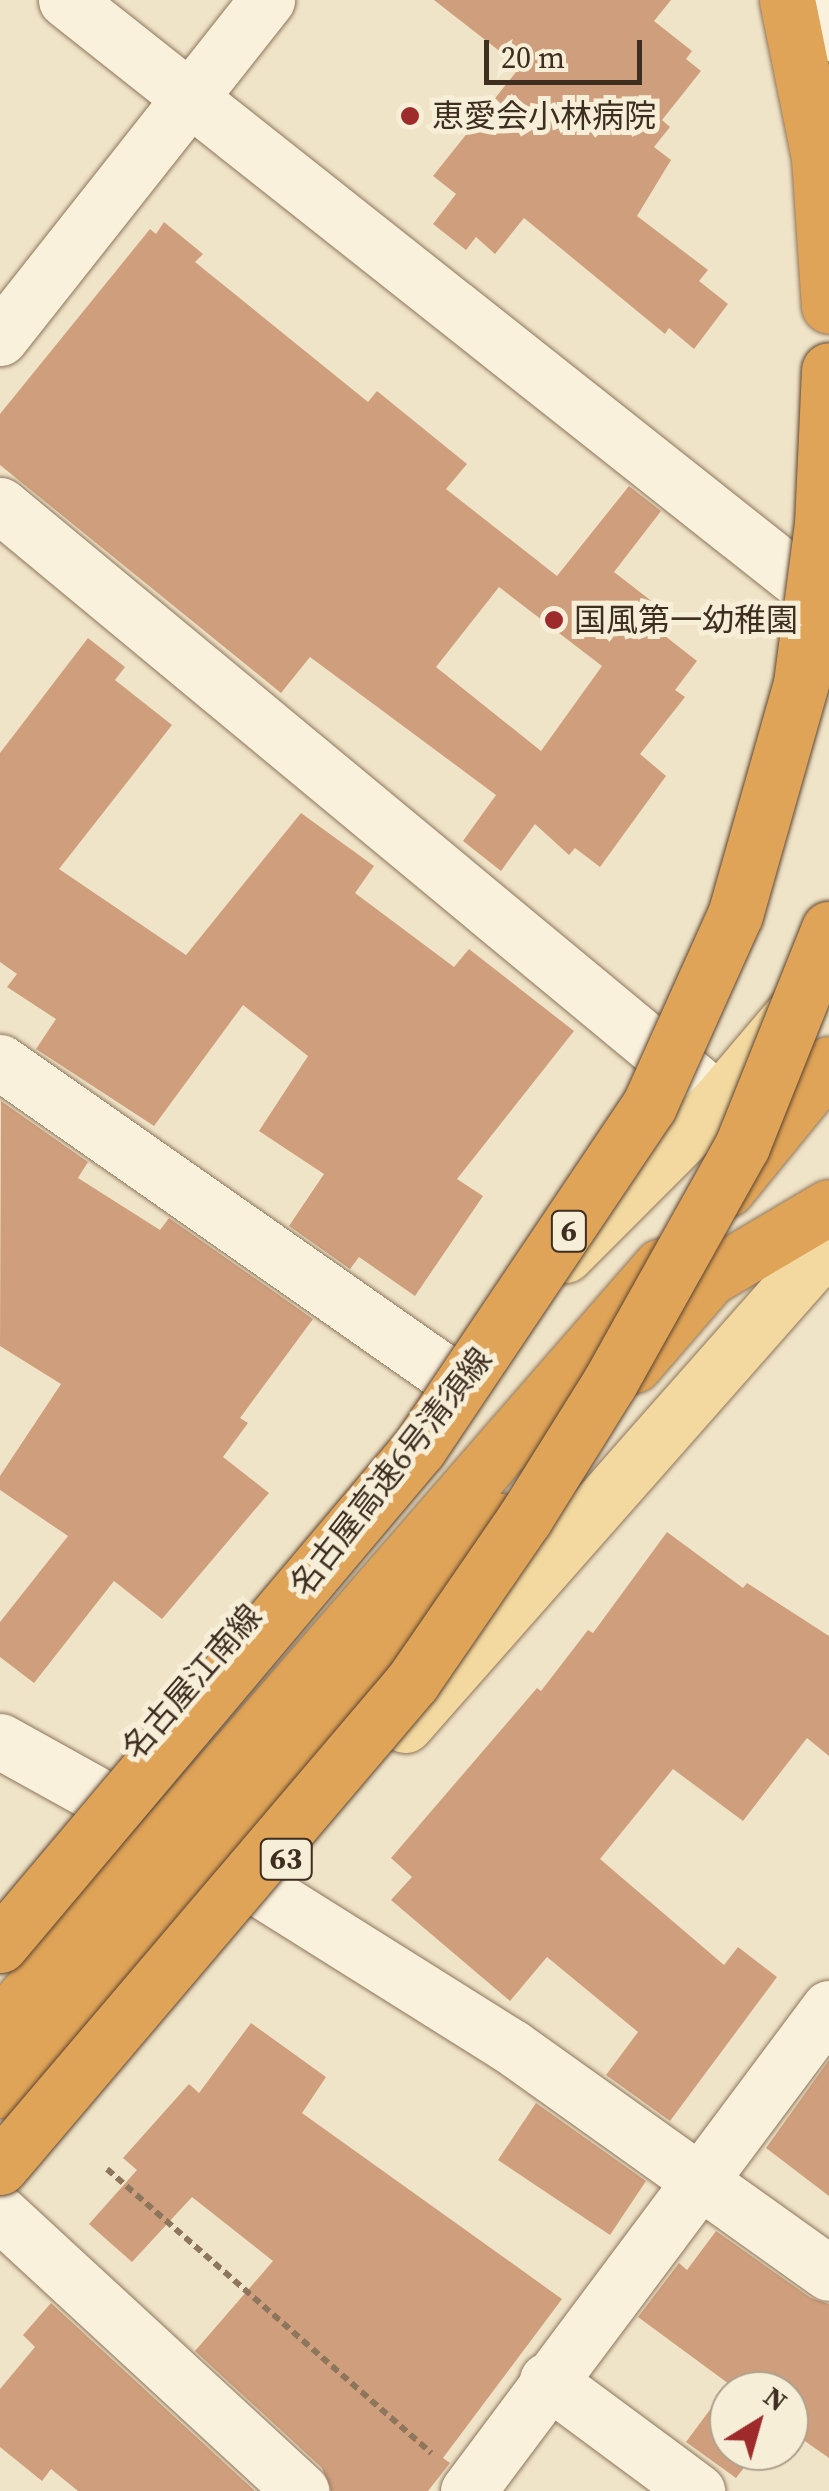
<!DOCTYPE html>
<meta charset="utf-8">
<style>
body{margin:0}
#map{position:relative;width:829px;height:2491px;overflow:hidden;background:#f0e4c8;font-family:"Source Serif 4","Noto Sans JP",serif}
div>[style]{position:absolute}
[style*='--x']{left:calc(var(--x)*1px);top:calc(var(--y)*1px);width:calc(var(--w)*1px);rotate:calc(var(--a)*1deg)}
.building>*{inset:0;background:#cf9f7d}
.path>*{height:6px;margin-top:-3px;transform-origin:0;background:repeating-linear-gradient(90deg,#8d765c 0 8px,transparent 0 13px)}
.roads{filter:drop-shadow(0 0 2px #8d765c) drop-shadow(0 0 2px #8d765c)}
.minor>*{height:55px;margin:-27.5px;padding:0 27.5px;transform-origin:27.5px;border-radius:27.5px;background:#faf1dc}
.major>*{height:55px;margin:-27.5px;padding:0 27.5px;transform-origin:27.5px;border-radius:27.5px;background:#f3d9a0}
.highway>*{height:55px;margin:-27.5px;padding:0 27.5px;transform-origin:27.5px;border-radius:27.5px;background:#e0a458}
.bridges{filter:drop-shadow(0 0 2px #5b4430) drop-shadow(0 0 2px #5b4430)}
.highway-bridge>*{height:55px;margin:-27.5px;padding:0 27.5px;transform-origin:27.5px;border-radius:27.5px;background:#e0a458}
.dots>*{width:28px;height:28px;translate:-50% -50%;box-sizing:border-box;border:5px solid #f7eed8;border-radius:50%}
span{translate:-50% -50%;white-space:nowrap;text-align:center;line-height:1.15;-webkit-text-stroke:10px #f7eed8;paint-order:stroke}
.shield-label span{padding:2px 8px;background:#f7eed8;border:2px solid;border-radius:8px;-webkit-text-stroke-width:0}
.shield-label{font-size:30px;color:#3d2e20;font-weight:700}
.poi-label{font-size:32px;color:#3d2e20}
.left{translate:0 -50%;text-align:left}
.street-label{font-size:32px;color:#3d2e20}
.north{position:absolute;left:709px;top:2371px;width:100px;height:100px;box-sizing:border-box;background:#f7eed8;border:2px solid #ada18e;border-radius:50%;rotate:37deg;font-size:28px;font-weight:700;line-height:40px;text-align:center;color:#3d2e20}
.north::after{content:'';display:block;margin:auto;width:35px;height:45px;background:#9e2a2b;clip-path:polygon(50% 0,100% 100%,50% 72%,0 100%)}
.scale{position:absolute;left:484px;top:40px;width:158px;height:45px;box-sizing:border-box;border:5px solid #3d2e20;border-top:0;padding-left:12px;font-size:30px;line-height:35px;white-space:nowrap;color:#3d2e20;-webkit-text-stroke:8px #f7eed8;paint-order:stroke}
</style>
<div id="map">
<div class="building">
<div style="clip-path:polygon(434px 0,671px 0,654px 21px,692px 51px,686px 59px,701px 71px,662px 120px,670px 127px,654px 147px,671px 160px,637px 216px,708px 270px,699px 281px,728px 304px,694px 349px,669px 328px,665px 334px,524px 218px,495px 254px,476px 237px,466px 250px,433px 224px,456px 194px,433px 176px,520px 67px)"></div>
<div style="clip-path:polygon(evenodd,164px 222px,203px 254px,195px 262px,368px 402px,377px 391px,467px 464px,446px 489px,557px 576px,629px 486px,661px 511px,614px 572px,654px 603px,642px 618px,697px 661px,675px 690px,685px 697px,640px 754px,666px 776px,600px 867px,575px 848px,569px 855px,535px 824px,501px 871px,463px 841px,496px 795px,310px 657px,281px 693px,0 465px,0 414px,150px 229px,156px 234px,164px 222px,499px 587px,602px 666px,541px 751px,436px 667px,499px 587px)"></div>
<div style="clip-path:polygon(88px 638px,125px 667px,115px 680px,172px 725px,59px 869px,186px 955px,301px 813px,374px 866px,355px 893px,454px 967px,469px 949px,574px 1031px,457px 1179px,483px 1196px,415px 1296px,359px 1257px,350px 1269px,289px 1226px,324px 1174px,259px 1131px,308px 1056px,243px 1005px,154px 1126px,36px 1049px,56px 1019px,7px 987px,17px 974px,0 962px,0 753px)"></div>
<div style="clip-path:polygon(1px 1101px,88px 1162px,78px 1178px,160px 1230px,169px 1218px,313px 1319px,240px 1418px,248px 1423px,223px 1457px,269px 1493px,162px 1619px,114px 1581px,34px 1683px,0 1657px,0 1622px,68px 1536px,0 1490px,0 1476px,61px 1384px,0 1346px)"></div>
<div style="clip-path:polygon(667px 1532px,743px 1588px,747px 1583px,829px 1636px,829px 1756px,807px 1738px,743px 1821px,673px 1769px,600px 1859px,724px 1965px,738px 1947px,777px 1977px,670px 2121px,606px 2075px,638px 2032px,547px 1957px,510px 2001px,391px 1900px,412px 1877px,391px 1858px,537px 1688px,541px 1691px,588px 1630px,593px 1633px)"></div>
<div style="clip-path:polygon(251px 2023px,326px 2077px,302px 2113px,562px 2299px,443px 2458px,450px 2463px,428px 2491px,331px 2491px,322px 2468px,195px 2351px,273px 2261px,192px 2197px,132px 2262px,89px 2224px,137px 2170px,123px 2158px,189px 2084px,199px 2093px)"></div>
<div style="clip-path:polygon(829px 2060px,829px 2196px,766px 2148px)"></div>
<div style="clip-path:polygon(536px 2103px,646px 2181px,610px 2235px,498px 2160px)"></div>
<div style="clip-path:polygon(716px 2231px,811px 2298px,829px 2304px,829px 2458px,789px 2430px,789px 2391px,729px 2391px,729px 2451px,757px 2451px,736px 2478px,686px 2442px,729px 2384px,638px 2317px,679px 2263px,687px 2270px)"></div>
<div style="clip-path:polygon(51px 2303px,255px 2491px,78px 2491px,51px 2469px,42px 2481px,0 2447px,0 2389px,35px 2347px,23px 2335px)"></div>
</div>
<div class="path">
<div style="--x:107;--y:2169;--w:431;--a:41.2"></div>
</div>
<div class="roads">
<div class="minor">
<div style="--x:66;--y:0;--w:973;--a:38.37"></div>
<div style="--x:788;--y:0;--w:53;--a:38.8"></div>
<div style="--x:0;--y:338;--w:431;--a:-51.7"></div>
<div style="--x:0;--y:505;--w:934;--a:39.66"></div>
<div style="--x:0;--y:1062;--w:544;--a:34.97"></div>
<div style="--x:0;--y:1741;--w:107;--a:29"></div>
<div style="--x:260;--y:1889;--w:297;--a:32.1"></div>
<div style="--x:512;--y:2047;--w:389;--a:35.5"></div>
<div style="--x:0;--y:2213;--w:410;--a:42.7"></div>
<div style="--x:547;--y:2380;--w:187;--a:36.5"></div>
<div style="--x:468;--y:2491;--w:603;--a:-53.23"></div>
</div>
<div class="major">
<div style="--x:565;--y:1255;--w:218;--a:-45"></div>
<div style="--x:719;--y:1101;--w:111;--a:-49.7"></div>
<div style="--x:405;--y:1725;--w:641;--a:-48.6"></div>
</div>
<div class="highway">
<div style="--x:787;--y:0;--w:160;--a:78.5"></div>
<div style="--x:819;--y:157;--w:149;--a:86.2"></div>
<div style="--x:727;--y:1189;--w:161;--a:-50.8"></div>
<div style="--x:634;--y:1365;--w:115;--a:-49.2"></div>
<div style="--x:709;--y:1278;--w:139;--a:-30.6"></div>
<div style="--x:0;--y:2026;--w:1007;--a:-48.99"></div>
<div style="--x:0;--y:2090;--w:757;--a:-48.75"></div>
</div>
</div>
<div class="bridges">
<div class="highway-bridge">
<div style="--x:0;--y:1945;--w:650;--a:-49.87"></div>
<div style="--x:419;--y:1448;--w:412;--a:-56.1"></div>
<div style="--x:649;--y:1106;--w:209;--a:-65.8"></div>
<div style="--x:735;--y:915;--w:241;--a:-74.1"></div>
<div style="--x:801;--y:683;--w:160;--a:-82.5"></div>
<div style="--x:822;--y:524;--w:154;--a:-87.4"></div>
<div style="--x:0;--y:2167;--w:638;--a:-49.64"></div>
<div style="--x:413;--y:1681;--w:198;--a:-55.5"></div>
<div style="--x:525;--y:1518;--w:160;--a:-58"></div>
<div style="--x:610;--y:1382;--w:270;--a:-60.8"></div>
<div style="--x:742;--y:1146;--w:234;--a:-68.2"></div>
</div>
</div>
<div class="dots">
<div style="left:410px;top:116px;background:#9e2a2b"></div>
<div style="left:554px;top:620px;background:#9e2a2b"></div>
</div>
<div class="shield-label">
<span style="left:569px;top:1231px">6</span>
<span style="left:286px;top:1859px">63</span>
</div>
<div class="poi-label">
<span class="left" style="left:432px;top:116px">恵愛会小林病院</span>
<span class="left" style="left:574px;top:620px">国風第一幼稚園</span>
</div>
<div class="street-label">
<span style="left:391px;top:1472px;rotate:-52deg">名古屋高速6号清須線</span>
<span style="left:192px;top:1682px;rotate:-49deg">名古屋江南線</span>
</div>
<div class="north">N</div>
<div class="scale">20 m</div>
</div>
